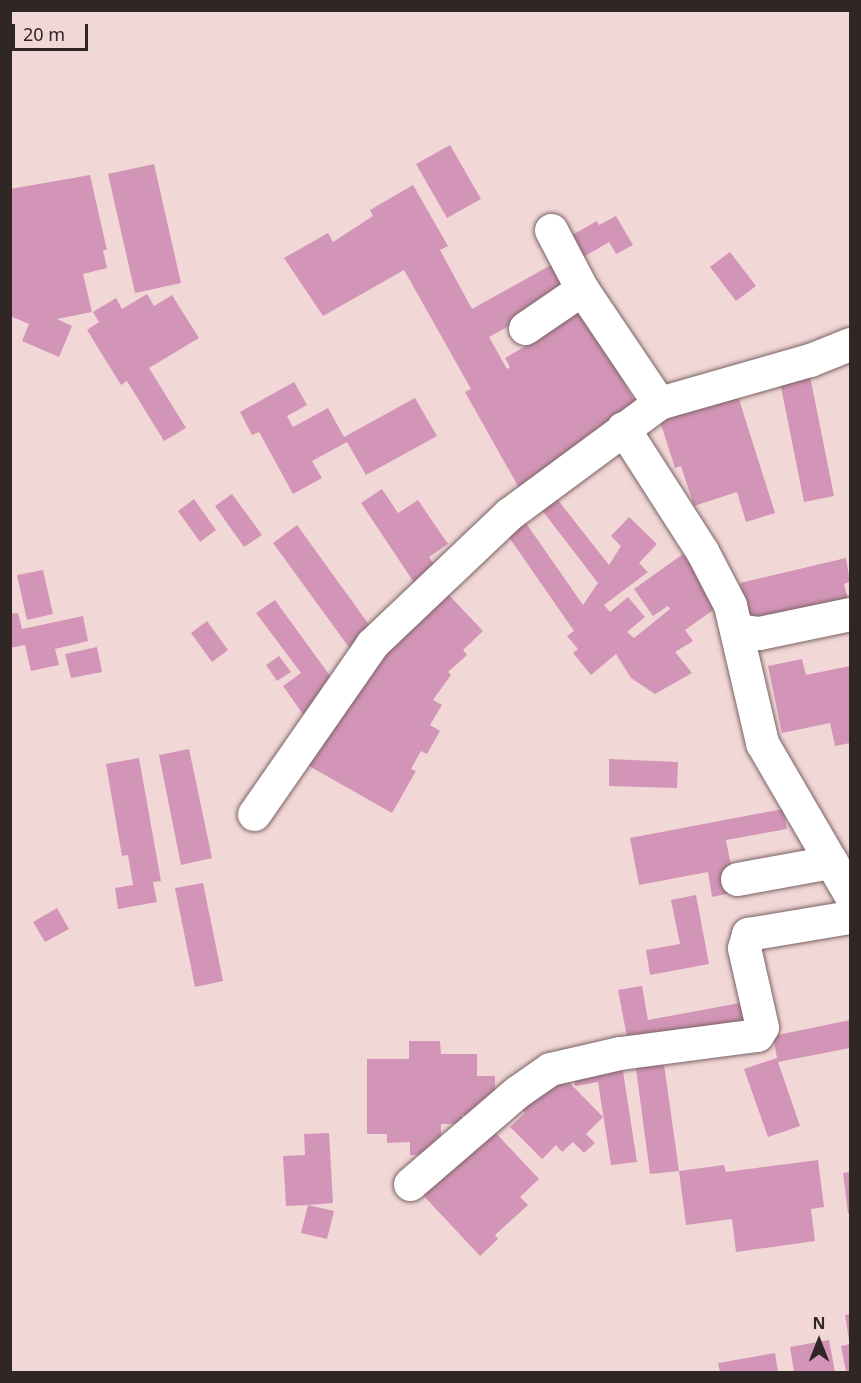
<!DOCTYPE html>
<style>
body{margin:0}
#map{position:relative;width:861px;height:1383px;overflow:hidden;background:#f2d7d7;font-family:"Noto Sans",sans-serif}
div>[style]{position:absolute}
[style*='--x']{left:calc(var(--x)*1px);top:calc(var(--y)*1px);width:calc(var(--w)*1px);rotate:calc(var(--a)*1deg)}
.building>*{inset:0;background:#d395b7}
.roads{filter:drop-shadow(0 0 2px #7a6364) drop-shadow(0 0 2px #7a6364)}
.minor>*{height:33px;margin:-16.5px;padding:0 16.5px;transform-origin:16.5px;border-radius:16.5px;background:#fff}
span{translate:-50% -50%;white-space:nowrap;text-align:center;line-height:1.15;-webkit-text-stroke:4.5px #f2d7d7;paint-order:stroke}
.frame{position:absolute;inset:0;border:12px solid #302626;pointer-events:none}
.north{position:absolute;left:789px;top:1311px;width:60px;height:60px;-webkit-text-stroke:4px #f2d7d7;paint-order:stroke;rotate:0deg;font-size:16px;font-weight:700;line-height:24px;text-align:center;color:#302626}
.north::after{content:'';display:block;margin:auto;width:21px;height:27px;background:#302626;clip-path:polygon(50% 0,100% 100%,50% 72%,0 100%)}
.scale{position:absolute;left:12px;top:24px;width:76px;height:27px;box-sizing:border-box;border:3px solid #302626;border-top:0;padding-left:8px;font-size:18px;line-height:21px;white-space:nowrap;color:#302626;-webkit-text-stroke:4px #f2d7d7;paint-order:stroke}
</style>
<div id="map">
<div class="building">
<div style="clip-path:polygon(450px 145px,481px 199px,447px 218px,416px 164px)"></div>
<div style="clip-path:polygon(154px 164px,181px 283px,135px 293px,108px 174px)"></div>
<div style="clip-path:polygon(90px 175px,107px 250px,103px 250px,107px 268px,83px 274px,92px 312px,57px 319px,72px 326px,59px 357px,22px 341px,29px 324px,10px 316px,10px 189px)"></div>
<div style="clip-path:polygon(413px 185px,448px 246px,440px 250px,472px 309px,560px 260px,573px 284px,558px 299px,489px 337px,507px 369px,510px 367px,505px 358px,547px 334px,544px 327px,578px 302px,638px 407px,523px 495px,465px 392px,471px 389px,404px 270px,323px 316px,284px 258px,328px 233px,333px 242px,373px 216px,370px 210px)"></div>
<div style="clip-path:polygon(616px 216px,633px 245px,616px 254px,609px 242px,577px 261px,565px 239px,597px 221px,599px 225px)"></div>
<div style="clip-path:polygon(730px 252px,756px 286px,736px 301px,710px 267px)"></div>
<div style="clip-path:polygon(147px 294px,154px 306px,172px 295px,199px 338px,149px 368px,186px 428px,164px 441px,127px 381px,121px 385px,87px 330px,99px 322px,93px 312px,116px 298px,122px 309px)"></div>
<div style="clip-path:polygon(809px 371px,834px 496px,804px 502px,779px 377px)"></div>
<div style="clip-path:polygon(294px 382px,307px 405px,287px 416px,293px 427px,328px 408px,344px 437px,415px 398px,437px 436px,366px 475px,347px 442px,312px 461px,322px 478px,293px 494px,259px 432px,252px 435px,240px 412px)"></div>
<div style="clip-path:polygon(737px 393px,775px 513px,746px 522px,737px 492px,694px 506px,681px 466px,675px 468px,659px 418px)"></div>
<div style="clip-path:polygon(382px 489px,398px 513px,418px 500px,448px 544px,429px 557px,441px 575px,419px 590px,361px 503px)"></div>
<div style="clip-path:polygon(550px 490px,609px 565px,621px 546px,611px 536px,629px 517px,657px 544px,639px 563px,648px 572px,604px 605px,610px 612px,628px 597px,645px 617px,627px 632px,634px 638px,670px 609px,668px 606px,653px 616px,634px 589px,683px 554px,719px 606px,685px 630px,693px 641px,675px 652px,692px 673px,655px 694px,631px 678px,616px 654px,591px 675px,573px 653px,578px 649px,567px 636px,574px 631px,504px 530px,521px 516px,583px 605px,598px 583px,535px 501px)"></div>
<div style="clip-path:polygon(232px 494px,262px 535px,244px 547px,215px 506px)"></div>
<div style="clip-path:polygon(194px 499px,216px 530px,200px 542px,178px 511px)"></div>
<div style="clip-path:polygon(297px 525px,375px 633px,351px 650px,273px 543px)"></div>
<div style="clip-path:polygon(846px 558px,850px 582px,844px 584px,849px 604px,751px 627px,740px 583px)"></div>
<div style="clip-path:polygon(43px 570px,53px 614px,27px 620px,17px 575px)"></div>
<div style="clip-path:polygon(447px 593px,483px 631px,463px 650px,467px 655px,448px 672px,451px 675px,433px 700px,442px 705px,430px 725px,440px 731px,427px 754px,421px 751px,411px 769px,416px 771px,392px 813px,302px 762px,326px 720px,337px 726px,347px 709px,342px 706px,356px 683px)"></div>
<div style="clip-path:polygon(275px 600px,336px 684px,307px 720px,283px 686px,301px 673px,256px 613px)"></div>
<div style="clip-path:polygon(18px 613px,22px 629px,83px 616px,88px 641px,55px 649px,59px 665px,31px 671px,25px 645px,10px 648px,10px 614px)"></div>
<div style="clip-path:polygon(207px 621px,228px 650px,212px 662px,191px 633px)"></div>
<div style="clip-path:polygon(97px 647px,102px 672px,71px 678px,65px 654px)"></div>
<div style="clip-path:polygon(279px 656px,291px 672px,277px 681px,266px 665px)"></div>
<div style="clip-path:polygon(802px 659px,806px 675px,850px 666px,850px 743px,835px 746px,830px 723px,782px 733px,768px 666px)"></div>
<div style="clip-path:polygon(189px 749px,212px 858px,181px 865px,159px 755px)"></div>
<div style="clip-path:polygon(139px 758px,161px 881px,153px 882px,157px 902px,118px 909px,115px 888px,133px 885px,128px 855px,122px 856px,106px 764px)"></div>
<div style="clip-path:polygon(609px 759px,678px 762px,677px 788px,609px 786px)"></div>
<div style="clip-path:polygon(783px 809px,787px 829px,726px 840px,736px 892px,712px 897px,708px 872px,639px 885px,630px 838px)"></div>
<div style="clip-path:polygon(203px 883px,223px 981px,195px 987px,175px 888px)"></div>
<div style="clip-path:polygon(696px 895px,709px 964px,650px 975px,646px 950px,680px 944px,671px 900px)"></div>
<div style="clip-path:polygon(57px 908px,69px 929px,45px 942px,33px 922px)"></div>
<div style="clip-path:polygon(642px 986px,648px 1020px,745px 1002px,750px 1026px,628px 1042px,618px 990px)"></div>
<div style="clip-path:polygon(850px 1020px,850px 1048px,778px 1062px,800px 1126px,768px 1137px,744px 1069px,777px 1058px,773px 1036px)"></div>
<div style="clip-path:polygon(409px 1041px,440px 1041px,441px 1054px,477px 1054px,477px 1076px,495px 1076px,495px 1107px,478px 1115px,462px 1115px,462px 1124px,441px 1124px,441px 1155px,410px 1155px,410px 1142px,387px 1143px,387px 1134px,367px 1134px,367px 1059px,409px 1059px)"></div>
<div style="clip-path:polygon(663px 1057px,679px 1171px,650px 1174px,635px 1061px)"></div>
<div style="clip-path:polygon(622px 1065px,637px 1162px,611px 1165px,598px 1082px,575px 1086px,573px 1072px)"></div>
<div style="clip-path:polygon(557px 1070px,603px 1117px,586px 1134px,595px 1143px,584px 1153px,573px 1142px,562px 1152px,556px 1145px,542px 1159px,510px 1127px,525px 1113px,521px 1109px,545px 1093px,540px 1087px)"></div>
<div style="clip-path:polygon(491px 1128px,539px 1179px,520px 1197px,528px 1205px,495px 1235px,498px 1239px,480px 1256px,421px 1193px)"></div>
<div style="clip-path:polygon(329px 1133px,333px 1203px,308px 1205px,334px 1211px,327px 1239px,301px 1233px,308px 1205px,286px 1206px,283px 1156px,305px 1155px,304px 1134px)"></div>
<div style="clip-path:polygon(818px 1160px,824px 1207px,811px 1209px,815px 1241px,736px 1252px,732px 1219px,686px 1225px,679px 1171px,724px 1165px,726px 1172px)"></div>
<div style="clip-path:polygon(850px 1172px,850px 1213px,848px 1213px,843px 1173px)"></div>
<div style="clip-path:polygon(850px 1314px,850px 1340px,849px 1340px,845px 1315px)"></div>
<div style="clip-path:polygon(829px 1340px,835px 1372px,794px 1372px,790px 1347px)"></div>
<div style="clip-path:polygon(850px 1344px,850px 1372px,846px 1372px,841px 1346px)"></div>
<div style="clip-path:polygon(775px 1353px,778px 1372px,720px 1372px,718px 1363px)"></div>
</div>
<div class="roads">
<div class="minor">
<div style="--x:551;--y:230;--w:67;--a:62.3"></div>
<div style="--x:582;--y:289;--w:138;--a:56"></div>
<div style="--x:525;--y:328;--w:69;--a:-34.4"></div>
<div style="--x:623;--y:428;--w:146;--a:57.3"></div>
<div style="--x:702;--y:551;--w:61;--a:62.6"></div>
<div style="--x:730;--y:605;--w:142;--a:76.9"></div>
<div style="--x:762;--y:743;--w:175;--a:59.8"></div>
<div style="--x:737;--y:630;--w:22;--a:8"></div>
<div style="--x:759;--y:633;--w:93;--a:-11.8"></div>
<div style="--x:254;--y:814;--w:207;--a:-55.2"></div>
<div style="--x:372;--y:644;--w:189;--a:-43.5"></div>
<div style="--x:509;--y:514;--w:187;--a:-36.5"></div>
<div style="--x:659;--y:403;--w:157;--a:-15.9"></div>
<div style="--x:810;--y:360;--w:43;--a:-21.8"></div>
<div style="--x:737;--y:879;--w:96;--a:-10.3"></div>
<div style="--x:410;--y:1184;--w:141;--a:-40.7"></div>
<div style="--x:517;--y:1092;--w:40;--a:-34.9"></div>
<div style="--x:550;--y:1069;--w:72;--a:-12.9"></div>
<div style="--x:620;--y:1053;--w:138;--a:-7.5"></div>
<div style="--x:757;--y:1035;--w:9;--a:-58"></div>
<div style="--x:762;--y:1027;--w:81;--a:-102.8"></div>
<div style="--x:744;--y:948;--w:15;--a:-74"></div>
<div style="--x:748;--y:934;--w:103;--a:-9.5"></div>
</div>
</div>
<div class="frame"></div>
<div class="north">N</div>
<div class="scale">20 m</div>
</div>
